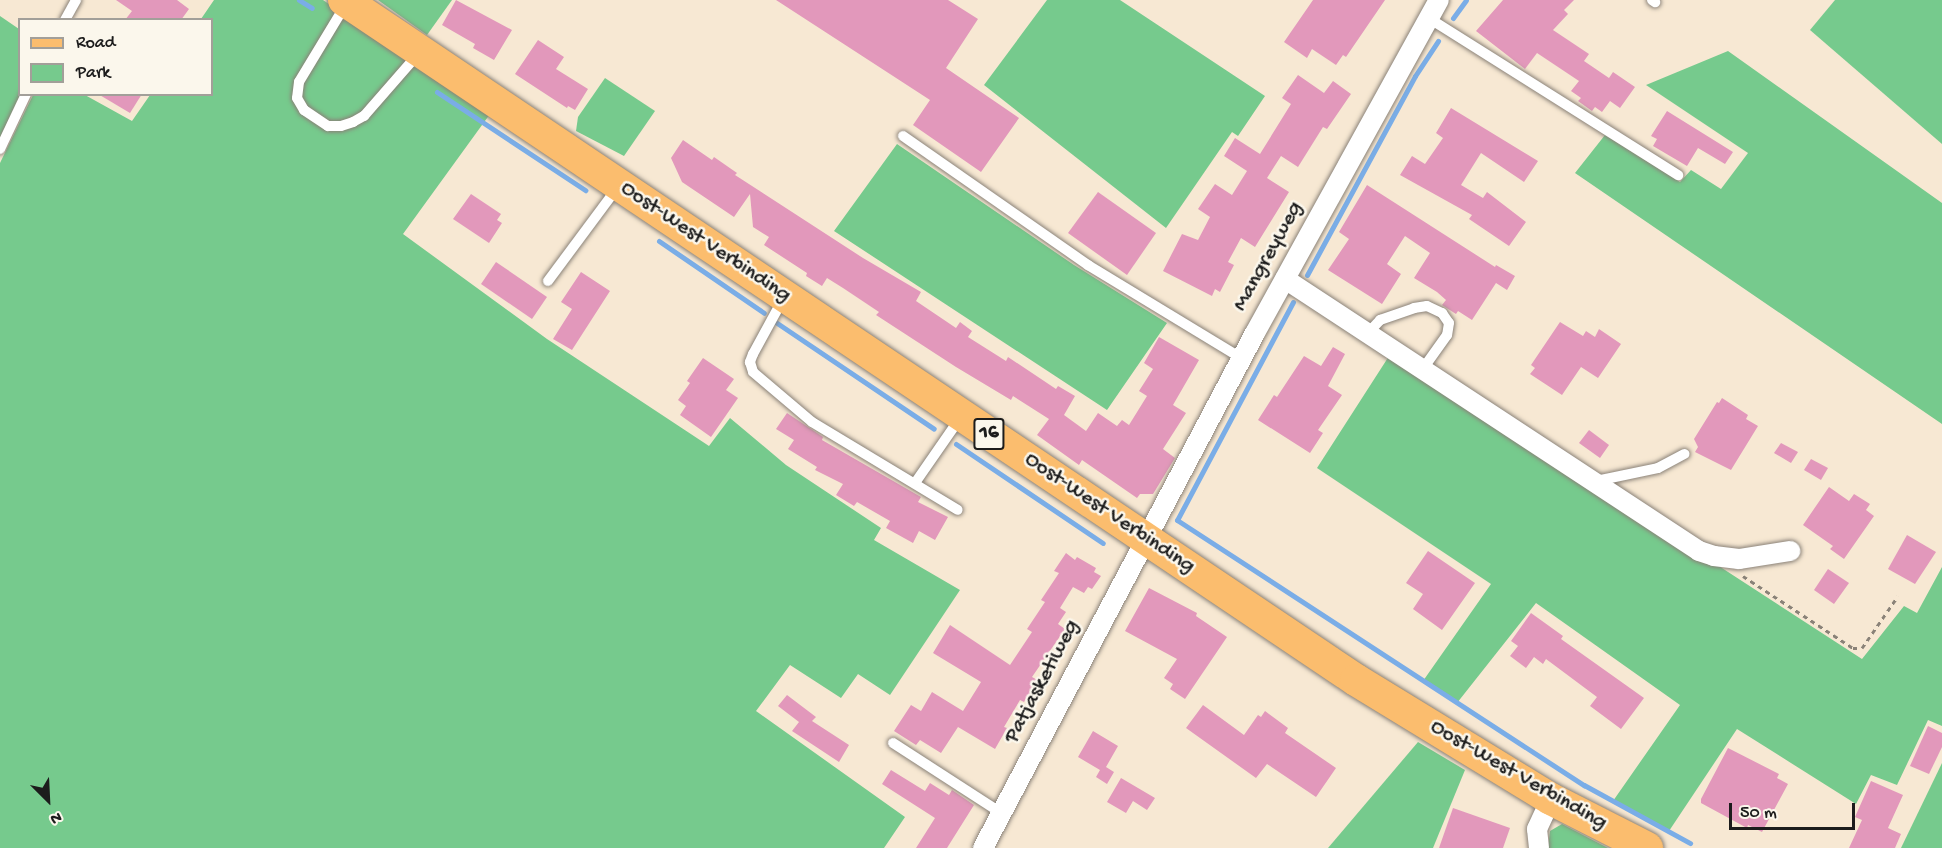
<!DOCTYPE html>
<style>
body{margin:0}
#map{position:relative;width:1942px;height:848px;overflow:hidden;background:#f7e8d3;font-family:"Gochi Hand",sans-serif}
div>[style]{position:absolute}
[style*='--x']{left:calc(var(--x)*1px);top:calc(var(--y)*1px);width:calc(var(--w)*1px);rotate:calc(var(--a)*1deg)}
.green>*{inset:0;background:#76ca8d}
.stream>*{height:5px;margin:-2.5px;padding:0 2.5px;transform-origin:2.5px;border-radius:2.5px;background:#7aade7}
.building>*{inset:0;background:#e298bb}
.path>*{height:3px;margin-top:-1.5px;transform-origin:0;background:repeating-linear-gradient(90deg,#8a8278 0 4.5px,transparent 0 9px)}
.roads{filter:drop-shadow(0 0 2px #8a8278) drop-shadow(0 0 2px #8a8278)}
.service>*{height:10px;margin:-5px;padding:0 5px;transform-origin:5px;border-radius:5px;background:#fff}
.minor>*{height:20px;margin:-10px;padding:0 10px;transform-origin:10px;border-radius:10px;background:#fff}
.primary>*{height:32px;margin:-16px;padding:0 16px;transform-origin:16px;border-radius:16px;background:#fbbd6e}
span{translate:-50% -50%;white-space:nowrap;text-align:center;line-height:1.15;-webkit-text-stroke:5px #fbf7ec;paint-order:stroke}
.shield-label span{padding:2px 4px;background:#fbf7ec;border:2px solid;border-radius:4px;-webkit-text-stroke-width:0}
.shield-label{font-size:21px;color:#1c1c1c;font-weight:700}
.street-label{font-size:22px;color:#1c1c1c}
.legend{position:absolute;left:18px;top:18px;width:195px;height:78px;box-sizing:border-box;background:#fbf7ec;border:2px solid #a29f99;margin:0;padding:8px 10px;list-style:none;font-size:18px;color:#1c1c1c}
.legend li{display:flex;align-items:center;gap:12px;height:30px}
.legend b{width:30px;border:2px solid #a29f99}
.north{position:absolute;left:18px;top:770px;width:60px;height:60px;-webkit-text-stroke:4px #fbf7ec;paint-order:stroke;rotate:156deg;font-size:16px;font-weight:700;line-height:24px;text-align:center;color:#1c1c1c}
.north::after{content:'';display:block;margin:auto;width:21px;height:27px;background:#1c1c1c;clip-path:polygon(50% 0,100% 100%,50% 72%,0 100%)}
.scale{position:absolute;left:1729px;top:803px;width:126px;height:27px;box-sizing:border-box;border:3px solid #1c1c1c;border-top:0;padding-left:8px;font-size:18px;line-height:21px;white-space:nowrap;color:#1c1c1c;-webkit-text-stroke:4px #fbf7ec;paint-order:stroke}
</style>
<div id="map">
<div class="green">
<div style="clip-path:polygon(214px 0,323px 0,490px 114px,403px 234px,547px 339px,709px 446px,730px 418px,786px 465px,881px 528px,874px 540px,960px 590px,890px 695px,858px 674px,841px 698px,790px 665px,756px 711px,905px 817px,884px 848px,0 848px,0 163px,33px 95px,85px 95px,132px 121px,150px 95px,212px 94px,212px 20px,201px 19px)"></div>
<div style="clip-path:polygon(378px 0,452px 0,427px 35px)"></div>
<div style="clip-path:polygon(1047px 0,1120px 0,1265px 96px,1238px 136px,1232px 132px,1166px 228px,984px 85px)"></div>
<div style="clip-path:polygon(1835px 0,1942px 0,1942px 144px,1810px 30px)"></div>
<div style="clip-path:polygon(0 16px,19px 29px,21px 95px,0 138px)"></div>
<div style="clip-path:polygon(1728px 51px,1942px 203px,1942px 424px,1575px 173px,1605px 135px,1680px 182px,1691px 170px,1721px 189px,1748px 153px,1646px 85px)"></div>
<div style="clip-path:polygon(605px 78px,655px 111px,624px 156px,576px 131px,578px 117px)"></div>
<div style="clip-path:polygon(897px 144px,1074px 265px,1167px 323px,1107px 410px,834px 231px)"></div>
<div style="clip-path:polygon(1391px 353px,1862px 659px,1904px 606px,1917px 613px,1942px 567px,1942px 726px,1928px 720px,1897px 785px,1871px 775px,1856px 804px,1737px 729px,1669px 831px,1613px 801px,1680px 705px,1536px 603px,1457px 703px,1423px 681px,1491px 584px,1317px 468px)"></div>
<div style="clip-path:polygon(1418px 742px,1465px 770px,1433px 848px,1328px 848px)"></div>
<div style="clip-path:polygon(1942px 763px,1942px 848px,1901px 848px)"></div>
<div style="clip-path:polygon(1562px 824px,1608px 848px,1548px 848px,1550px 831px)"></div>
</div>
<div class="stream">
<div style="--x:299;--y:0;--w:15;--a:32"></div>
<div style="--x:1453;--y:18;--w:22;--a:-54"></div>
<div style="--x:437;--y:92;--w:178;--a:33.5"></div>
<div style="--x:659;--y:241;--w:127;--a:34.4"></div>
<div style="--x:1307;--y:275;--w:226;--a:-61.5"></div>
<div style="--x:1415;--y:76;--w:42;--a:-56.7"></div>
<div style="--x:1293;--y:302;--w:247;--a:118"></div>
<div style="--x:1177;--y:520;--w:486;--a:33.1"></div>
<div style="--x:1584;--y:785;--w:121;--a:28.7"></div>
<div style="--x:777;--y:323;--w:189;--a:34"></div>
<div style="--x:956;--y:444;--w:177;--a:34"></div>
</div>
<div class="building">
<div style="clip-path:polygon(116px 0,177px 0,189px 9px,181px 20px,125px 20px,132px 11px)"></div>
<div style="clip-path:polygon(456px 0,512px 30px,494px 60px,473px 48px,475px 44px,442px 25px)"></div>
<div style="clip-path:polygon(776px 0,948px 0,978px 19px,946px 68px,1019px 118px,981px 172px,913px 125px,930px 100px)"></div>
<div style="clip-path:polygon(1313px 0,1385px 0,1346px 57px,1343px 55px,1336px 65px,1312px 49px,1307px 58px,1284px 42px)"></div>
<div style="clip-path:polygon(1503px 0,1574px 0,1564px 10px,1568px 14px,1553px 30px,1589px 54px,1584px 61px,1609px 78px,1613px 72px,1635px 87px,1620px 108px,1610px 101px,1602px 112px,1595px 107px,1592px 111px,1578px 101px,1581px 98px,1571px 91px,1579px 81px,1537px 53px,1525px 69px,1476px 31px)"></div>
<div style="clip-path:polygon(538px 40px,564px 57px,556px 69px,588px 89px,575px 110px,568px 106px,567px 108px,515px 74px)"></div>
<div style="clip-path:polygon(1298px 75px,1324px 93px,1333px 81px,1351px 94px,1327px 129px,1323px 127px,1298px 167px,1281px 156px,1267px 178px,1289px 192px,1255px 247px,1241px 238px,1228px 262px,1234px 265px,1220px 292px,1215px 289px,1212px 296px,1163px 271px,1182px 234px,1198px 240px,1210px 217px,1198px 209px,1215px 184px,1232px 195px,1247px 171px,1224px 156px,1235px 138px,1260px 154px,1291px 104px,1282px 98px)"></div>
<div style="clip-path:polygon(98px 94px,142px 94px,130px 113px)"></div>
<div style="clip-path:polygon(1451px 108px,1538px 161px,1524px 182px,1481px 153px,1461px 185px,1483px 198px,1487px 192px,1526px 222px,1509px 246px,1469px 219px,1472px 215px,1400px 175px,1412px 156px,1425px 164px,1443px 138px,1436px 133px)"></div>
<div style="clip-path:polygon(1667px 111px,1733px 152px,1725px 164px,1698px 148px,1687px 166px,1653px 146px,1657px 139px,1651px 136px)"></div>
<div style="clip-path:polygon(683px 140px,712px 160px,714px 157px,737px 173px,735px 175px,863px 258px,921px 292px,916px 301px,956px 328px,960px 322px,972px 331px,968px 337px,1006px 361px,1008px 357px,1056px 389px,1058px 386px,1075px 396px,1064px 415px,1086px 431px,1098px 413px,1117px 426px,1122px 420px,1129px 425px,1147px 396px,1139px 391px,1153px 369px,1144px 363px,1159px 337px,1199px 360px,1173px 405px,1186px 413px,1163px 449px,1175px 458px,1153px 494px,1140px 494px,1137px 498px,1082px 460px,1079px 465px,1037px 435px,1049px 419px,1013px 396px,1011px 400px,956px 367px,876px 315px,879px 312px,843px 288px,827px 278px,822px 286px,806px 276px,807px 273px,764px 245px,769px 237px,753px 227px,750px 194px,734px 217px,682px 182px,671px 158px)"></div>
<div style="clip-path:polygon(1367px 185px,1495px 267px,1496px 265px,1515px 276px,1507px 290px,1496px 283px,1472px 320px,1458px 311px,1456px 314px,1442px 305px,1446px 300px,1437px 292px,1414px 278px,1430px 253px,1405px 236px,1387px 264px,1401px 274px,1382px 304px,1328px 270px,1349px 239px,1339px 232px)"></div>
<div style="clip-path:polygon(1098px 192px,1156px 233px,1127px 275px,1068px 233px)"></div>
<div style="clip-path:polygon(471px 194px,501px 214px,497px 220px,502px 223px,489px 243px,453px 219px)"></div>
<div style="clip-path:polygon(496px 262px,547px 297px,532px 319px,481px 284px)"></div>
<div style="clip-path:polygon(581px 272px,610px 291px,572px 350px,553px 339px,572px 309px,561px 302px)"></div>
<div style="clip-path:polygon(1560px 322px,1583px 336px,1586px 331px,1595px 337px,1599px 329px,1621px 344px,1598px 378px,1581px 367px,1562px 395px,1530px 374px,1535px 368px,1531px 365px)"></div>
<div style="clip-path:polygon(1333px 347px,1345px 354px,1328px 386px,1342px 395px,1318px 430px,1323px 433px,1310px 453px,1258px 420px,1274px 395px,1277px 397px,1304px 356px,1321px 366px)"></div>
<div style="clip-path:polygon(703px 358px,734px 379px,726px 390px,738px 398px,711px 437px,680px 415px,686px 406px,678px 400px,690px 383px,687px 381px)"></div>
<div style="clip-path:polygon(1722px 398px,1748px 415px,1746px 419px,1758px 426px,1731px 470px,1695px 452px,1698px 447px,1694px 439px,1717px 402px,1719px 403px)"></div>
<div style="clip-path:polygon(787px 413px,823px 437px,822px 440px,921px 497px,918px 502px,948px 517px,935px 540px,919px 531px,913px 543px,886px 528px,890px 521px,857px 502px,854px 506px,836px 495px,843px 484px,815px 470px,817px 467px,788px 449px,794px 440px,776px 429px)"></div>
<div style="clip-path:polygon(1589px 430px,1609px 445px,1600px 458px,1579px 443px)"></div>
<div style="clip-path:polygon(1781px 443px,1798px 452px,1791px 463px,1774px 453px)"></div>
<div style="clip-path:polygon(1811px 459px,1828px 468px,1821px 480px,1804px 470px)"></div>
<div style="clip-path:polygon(1829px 487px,1849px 501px,1854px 494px,1870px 504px,1866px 510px,1874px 516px,1844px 559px,1830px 549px,1833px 546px,1803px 525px)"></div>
<div style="clip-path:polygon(1907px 535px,1936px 552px,1915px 584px,1888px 569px)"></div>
<div style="clip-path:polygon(1428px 551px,1475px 583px,1442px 630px,1413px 609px,1423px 594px,1406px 583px)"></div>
<div style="clip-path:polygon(1066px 553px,1075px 560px,1077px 557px,1096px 568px,1094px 572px,1101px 576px,1092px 589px,1088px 587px,1084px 593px,1073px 587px,1060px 608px,1066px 612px,1058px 624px,1065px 629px,1032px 677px,1041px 682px,1032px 698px,1028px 695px,1024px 702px,1020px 700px,1004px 727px,1007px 728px,995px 749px,958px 727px,941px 753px,920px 740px,916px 745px,894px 731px,911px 705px,921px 711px,932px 692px,963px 711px,981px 682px,933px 653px,950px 625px,1010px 665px,1032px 632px,1027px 629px,1045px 602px,1041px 600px,1059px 573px,1054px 571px)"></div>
<div style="clip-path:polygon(1828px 569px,1849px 583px,1834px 604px,1814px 590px)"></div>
<div style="clip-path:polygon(1149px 588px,1197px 613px,1196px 616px,1227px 637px,1185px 699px,1170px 689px,1173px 684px,1164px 678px,1177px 659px,1125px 631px)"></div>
<div style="clip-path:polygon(1531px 613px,1563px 636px,1561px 639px,1644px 698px,1621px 729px,1590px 706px,1597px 697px,1546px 659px,1543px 664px,1534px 657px,1526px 668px,1510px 656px,1518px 646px,1511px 641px)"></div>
<div style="clip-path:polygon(787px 695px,816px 717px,812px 721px,849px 745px,839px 762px,792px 731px,799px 722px,778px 706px)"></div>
<div style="clip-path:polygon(1203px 705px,1244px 735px,1258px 715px,1261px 717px,1265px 711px,1288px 728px,1285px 733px,1336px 768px,1316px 797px,1267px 764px,1256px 778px,1186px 728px)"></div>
<div style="clip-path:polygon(1928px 726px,1942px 733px,1942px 747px,1929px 774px,1910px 766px)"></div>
<div style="clip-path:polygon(1093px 731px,1118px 746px,1106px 767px,1114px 772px,1107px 784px,1096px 777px,1100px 770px,1078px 757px)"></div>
<div style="clip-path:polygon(1728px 748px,1779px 774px,1777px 778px,1788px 784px,1762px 832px,1748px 825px,1747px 828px,1701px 803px,1701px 799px)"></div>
<div style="clip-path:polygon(891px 770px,925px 791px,930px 783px,949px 795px,952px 790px,974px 805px,947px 848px,916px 848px,935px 818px,882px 784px)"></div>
<div style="clip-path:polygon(1121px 778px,1155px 798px,1147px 810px,1133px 801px,1126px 813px,1107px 802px)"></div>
<div style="clip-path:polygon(1871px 781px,1903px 795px,1888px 828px,1901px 834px,1895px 848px,1849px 848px,1862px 820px,1855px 817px)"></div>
<div style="clip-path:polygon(1453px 808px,1510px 828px,1503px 848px,1439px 848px)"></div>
</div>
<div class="path">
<div style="--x:1743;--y:576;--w:131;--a:33.2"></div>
<div style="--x:1853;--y:648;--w:9;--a:0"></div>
<div style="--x:1862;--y:648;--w:63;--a:-55.3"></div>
</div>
<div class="roads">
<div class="service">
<div style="--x:1652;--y:0;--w:4;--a:34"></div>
<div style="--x:346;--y:4;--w:91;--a:121.1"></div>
<div style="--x:299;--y:82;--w:16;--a:97"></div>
<div style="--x:297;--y:98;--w:14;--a:60"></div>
<div style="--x:304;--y:110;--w:29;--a:34"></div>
<div style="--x:328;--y:126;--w:13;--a:0"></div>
<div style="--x:341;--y:126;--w:13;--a:-18"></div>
<div style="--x:353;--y:122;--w:13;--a:-29"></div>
<div style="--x:364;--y:116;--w:82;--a:-48.9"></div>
<div style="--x:1427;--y:17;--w:297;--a:32.2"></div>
<div style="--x:65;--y:20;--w:23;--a:-61"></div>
<div style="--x:903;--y:136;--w:226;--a:34.9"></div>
<div style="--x:1088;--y:265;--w:179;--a:31.3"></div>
<div style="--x:0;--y:149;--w:61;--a:-64.7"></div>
<div style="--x:548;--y:281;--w:116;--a:-53.4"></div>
<div style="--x:783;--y:299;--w:63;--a:118.6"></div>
<div style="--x:753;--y:354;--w:9;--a:111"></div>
<div style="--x:750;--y:362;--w:10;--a:73"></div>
<div style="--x:753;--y:372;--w:77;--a:40.3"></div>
<div style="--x:812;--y:422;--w:170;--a:31.1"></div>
<div style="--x:1368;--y:333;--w:18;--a:-47"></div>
<div style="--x:1380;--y:320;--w:36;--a:-19"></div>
<div style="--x:1414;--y:308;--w:13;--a:-9"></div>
<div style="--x:1427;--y:306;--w:17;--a:25"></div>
<div style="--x:1442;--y:313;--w:12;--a:55"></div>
<div style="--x:1449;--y:323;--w:12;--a:99"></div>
<div style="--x:1447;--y:335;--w:43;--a:125.5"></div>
<div style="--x:1596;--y:481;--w:63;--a:-11.8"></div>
<div style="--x:1658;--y:468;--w:30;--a:-28"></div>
<div style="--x:915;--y:483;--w:79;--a:-55.3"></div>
<div style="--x:893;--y:743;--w:129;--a:32.9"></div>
</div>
<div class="minor">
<div style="--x:1285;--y:279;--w:495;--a:33.3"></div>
<div style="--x:1699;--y:551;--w:16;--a:18"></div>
<div style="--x:1714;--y:556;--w:25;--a:7"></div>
<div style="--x:1739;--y:559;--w:52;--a:-8.9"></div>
<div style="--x:983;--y:848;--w:582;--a:-62.16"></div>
<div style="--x:1255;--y:333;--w:380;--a:-61.1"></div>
<div style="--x:1539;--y:848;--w:19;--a:-96"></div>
<div style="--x:1537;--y:829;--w:33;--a:-65"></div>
</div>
<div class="primary">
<div style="--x:344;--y:0;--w:1219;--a:33.9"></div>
<div style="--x:1356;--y:680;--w:228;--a:31.4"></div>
<div style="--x:1551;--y:799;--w:108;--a:27"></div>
</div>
</div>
<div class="shield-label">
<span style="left:989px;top:434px">16</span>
</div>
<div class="street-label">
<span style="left:705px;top:243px;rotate:34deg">Oost-West Verbinding</span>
<span style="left:1269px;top:257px;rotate:-61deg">Mangreyweg</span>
<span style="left:1109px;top:514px;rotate:34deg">Oost-West Verbinding</span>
<span style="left:1043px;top:682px;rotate:-62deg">Patjasketiweg</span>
<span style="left:1518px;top:776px;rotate:30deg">Oost-West Verbinding</span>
</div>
<ul class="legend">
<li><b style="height:8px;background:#fbbd6e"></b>Road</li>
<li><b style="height:16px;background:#76ca8d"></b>Park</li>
</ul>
<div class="north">N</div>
<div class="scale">50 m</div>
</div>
